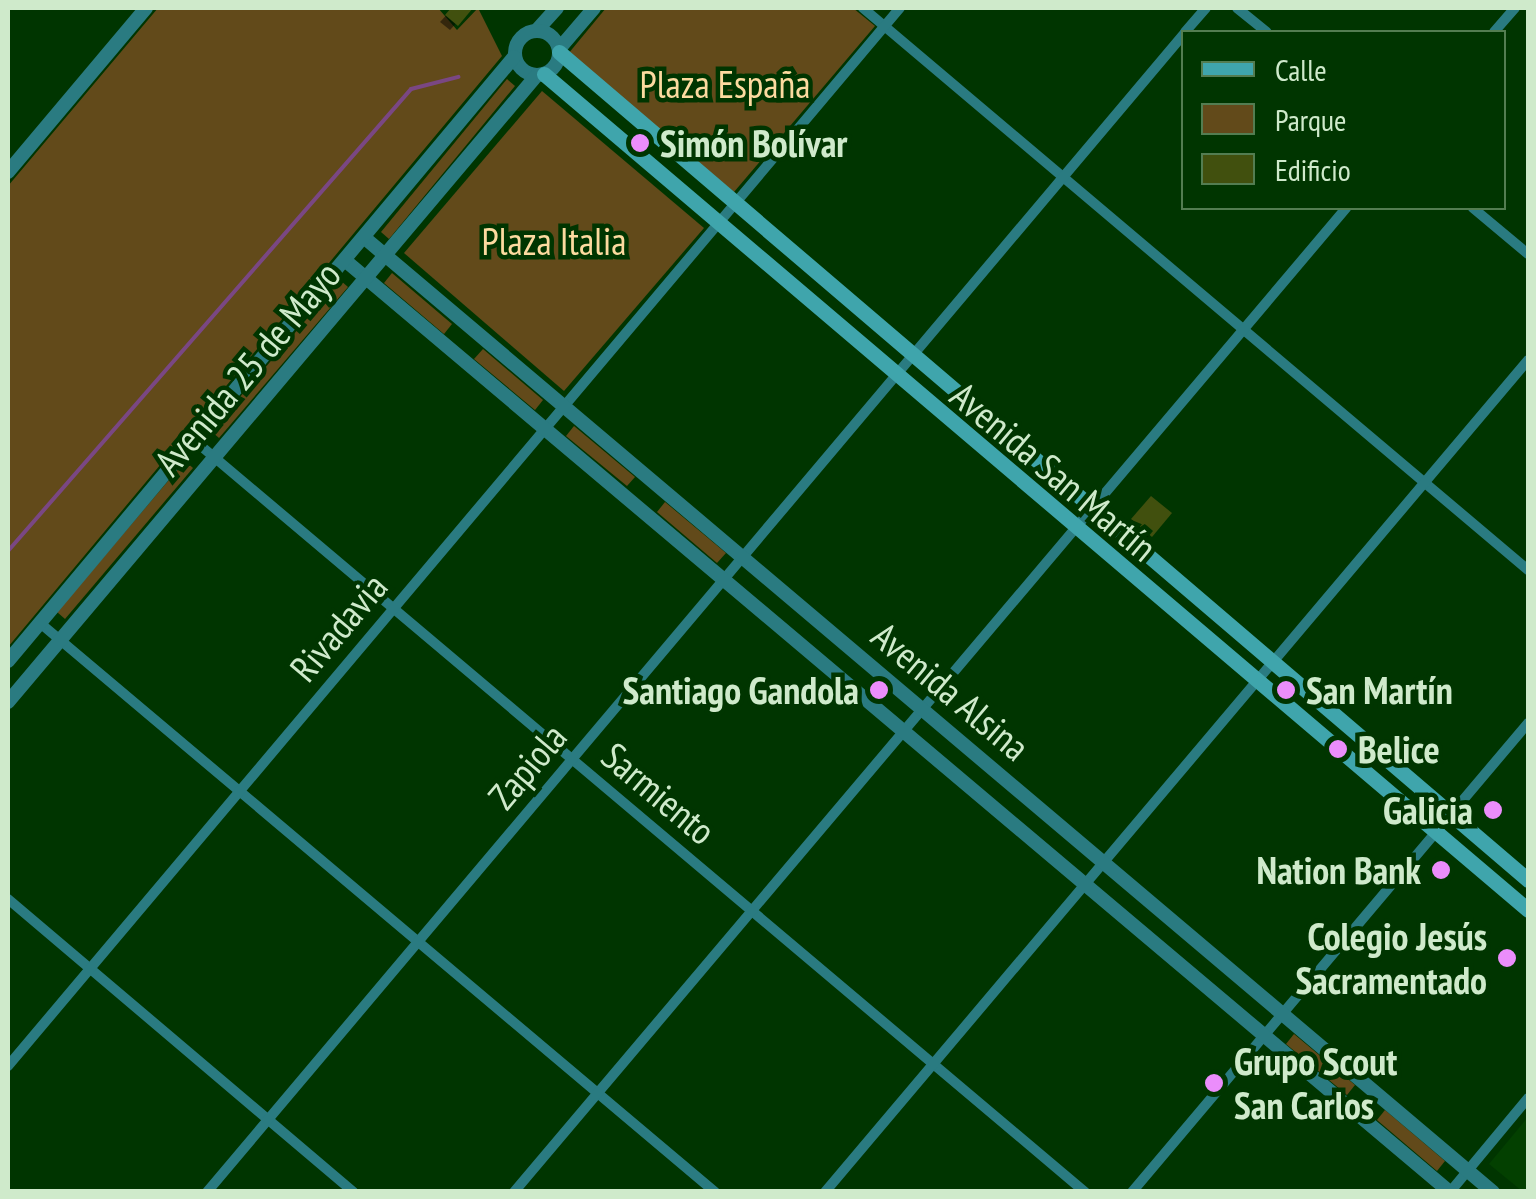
<!DOCTYPE html>
<meta charset="utf-8">
<style>
body{margin:0}
#map{position:relative;width:1536px;height:1199px;overflow:hidden;background:#003500;font-family:"PT Sans Narrow",sans-serif}
div>[style]{position:absolute}
[style*='--x']{left:calc(var(--x)*1px);top:calc(var(--y)*1px);width:calc(var(--w)*1px);rotate:calc(var(--a)*1deg)}
.built>*{inset:0;background:#034000}
.green>*{inset:0;background:#624a1a}
.shadow>*{inset:0;background:#0007}
.stream>*{height:4px;margin:-2px;padding:0 2px;transform-origin:2px;border-radius:2px;background:#7a4783}
.building>*{inset:0;background:#41500e}
.minor>*{height:10px;margin:-5px;padding:0 5px;transform-origin:5px;border-radius:5px;background:#2a7b81}
.tertiary>*{height:14px;margin:-7px;padding:0 7px;transform-origin:7px;border-radius:7px;background:#2a7b81}
.tertiary>.ring{margin:-7px;padding:0;box-sizing:content-box;background:none;border:14px solid #2a7b81;border-radius:50%}
.secondary>*{height:15px;margin:-7.5px;padding:0 7.5px;transform-origin:7.5px;border-radius:7.5px;background:#3fa5ac}
.dots>*{width:28px;height:28px;translate:-50% -50%;box-sizing:border-box;border:5px solid #003500;border-radius:50%}
span{translate:-50% -50%;white-space:nowrap;text-align:center;line-height:1.15;-webkit-text-stroke:9px #003500;paint-order:stroke}
.park-label{font-size:38px;color:#fcda9f}
.poi-label{font-size:38px;color:#cfeacb;font-weight:700}
.left{translate:0 -50%;text-align:left}
.right{translate:-100% -50%;text-align:right}
.street-label{font-size:38px;color:#cfeacb}
.frame{position:absolute;inset:0;border:10px solid #cfeacb;pointer-events:none}
.legend{position:absolute;left:1181px;top:30px;width:325px;height:180px;box-sizing:border-box;background:#003500;border:2px solid #537d51;margin:0;padding:12px 18px;list-style:none;font-size:30px;color:#cfeacb}
.legend li{display:flex;align-items:center;gap:20px;height:50px}
.legend b{width:50px;border:2px solid #537d51}
</style>
<div id="map">
<div class="built">
<div style="clip-path:polygon(1528px 1117px,1528px 1191px,1522px 1191px,1489px 1164px)"></div>
</div>
<div class="green">
<div style="clip-path:polygon(158px 8px,438px 8px,457px 30px,478px 8px,502px 56px,8px 647px,8px 186px)"></div>
<div style="clip-path:polygon(606px 8px,853px 8px,875px 26px,734px 192px,568px 54px)"></div>
<div style="clip-path:polygon(507px 79px,515px 86px,389px 239px,381px 232px)"></div>
<div style="clip-path:polygon(542px 91px,704px 228px,564px 391px,404px 253px)"></div>
<div style="clip-path:polygon(392px 273px,452px 324px,444px 334px,384px 283px)"></div>
<div style="clip-path:polygon(340px 280px,348px 287px,219px 438px,211px 431px)"></div>
<div style="clip-path:polygon(483px 349px,543px 400px,535px 410px,474px 359px)"></div>
<div style="clip-path:polygon(574px 426px,635px 477px,627px 486px,566px 436px)"></div>
<div style="clip-path:polygon(185px 461px,193px 468px,65px 619px,57px 612px)"></div>
<div style="clip-path:polygon(665px 502px,726px 553px,717px 563px,657px 512px)"></div>
<div style="clip-path:polygon(1294px 1034px,1355px 1085px,1347px 1095px,1286px 1044px)"></div>
<div style="clip-path:polygon(1385px 1110px,1445px 1161px,1437px 1171px,1377px 1120px)"></div>
</div>
<div class="shadow">
<div style="clip-path:polygon(453px 8px,470px 8px,450px 30px,440px 22px)"></div>
<div style="clip-path:polygon(1152px 499px,1168px 513px,1146px 539px,1129px 524px)"></div>
</div>
<div class="stream">
<div style="--x:8;--y:551;--w:613;--a:-48.9"></div>
<div style="--x:411;--y:89;--w:49;--a:-14.3"></div>
</div>
<div class="building">
<div style="clip-path:polygon(451px 8px,473px 8px,458px 26px,445px 15px)"></div>
<div style="clip-path:polygon(1151px 496px,1172px 513px,1152px 537px,1131px 519px)"></div>
</div>
<div class="minor">
<div style="--x:863;--y:8;--w:871;--a:40.2"></div>
<div style="--x:1237;--y:8;--w:38;--a:39"></div>
<div style="--x:1185;--y:32;--w:32;--a:-49"></div>
<div style="--x:1494;--y:32;--w:32;--a:-49"></div>
<div style="--x:1473;--y:208;--w:72;--a:39.9"></div>
<div style="--x:195;--y:441;--w:1165;--a:40.16"></div>
<div style="--x:40;--y:623;--w:883;--a:40.13"></div>
<div style="--x:8;--y:899;--w:453;--a:40.3"></div>
<div style="--x:8;--y:1066;--w:1384;--a:-49.87"></div>
<div style="--x:207;--y:1192;--w:1515;--a:-49.85"></div>
<div style="--x:514;--y:1192;--w:1289;--a:-49.78"></div>
<div style="--x:825;--y:1192;--w:1089;--a:-49.8"></div>
<div style="--x:1132;--y:1192;--w:614;--a:-49.82"></div>
<div style="--x:1450;--y:1192;--w:122;--a:-50.3"></div>
</div>
<div class="tertiary">
<div style="--x:537;--y:30;--w:30;--a:-48"></div>
<div class="ring" style="left:515px;top:31px;width:30px;height:30px"></div>
<div style="--x:559;--y:49;--w:54;--a:-49.5"></div>
<div style="--x:8;--y:172;--w:214;--a:-49.9"></div>
<div style="--x:366;--y:239;--w:1476;--a:40.22"></div>
<div style="--x:347;--y:262;--w:1443;--a:40.14"></div>
<div style="--x:8;--y:661;--w:788;--a:-50.05"></div>
<div style="--x:8;--y:702;--w:820;--a:-49.85"></div>
</div>
<div class="secondary">
<div style="--x:559;--y:52;--w:1275;--a:40.51"></div>
<div style="--x:544;--y:74;--w:1291;--a:40.35"></div>
</div>
<div class="dots">
<div style="left:640px;top:143px;background:#eb8dfb"></div>
<div style="left:879px;top:690px;background:#eb8dfb"></div>
<div style="left:1286px;top:690px;background:#eb8dfb"></div>
<div style="left:1338px;top:749px;background:#eb8dfb"></div>
<div style="left:1493px;top:810px;background:#eb8dfb"></div>
<div style="left:1441px;top:870px;background:#eb8dfb"></div>
<div style="left:1507px;top:958px;background:#eb8dfb"></div>
<div style="left:1214px;top:1083px;background:#eb8dfb"></div>
</div>
<div class="park-label">
<span style="left:725px;top:84px">Plaza España</span>
<span style="left:554px;top:241px">Plaza Italia</span>
</div>
<div class="poi-label">
<span class="left" style="left:660px;top:143px">Simón Bolívar</span>
<span class="right" style="left:859px;top:690px">Santiago Gandola</span>
<span class="left" style="left:1306px;top:690px">San Martín</span>
<span class="left" style="left:1358px;top:749px">Belice</span>
<span class="right" style="left:1473px;top:810px">Galicia</span>
<span class="right" style="left:1421px;top:870px">Nation Bank</span>
<span class="right" style="left:1487px;top:958px">Colegio Jesús<br>Sacramentado</span>
<span class="left" style="left:1234px;top:1083px">Grupo Scout<br>San Carlos</span>
</div>
<div class="street-label">
<span style="left:247px;top:368px;rotate:-50deg">Avenida 25 de Mayo</span>
<span style="left:1054px;top:471px;rotate:40deg">Avenida San Martín</span>
<span style="left:338px;top:627px;rotate:-50deg">Rivadavia</span>
<span style="left:951px;top:691px;rotate:40deg">Avenida Alsina</span>
<span style="left:527px;top:766px;rotate:-50deg">Zapiola</span>
<span style="left:659px;top:793px;rotate:40deg">Sarmiento</span>
</div>
<div class="frame"></div>
<ul class="legend">
<li><b style="height:12px;background:#3fa5ac"></b>Calle</li>
<li><b style="height:28px;background:#624a1a"></b>Parque</li>
<li><b style="height:28px;background:#41500e"></b>Edificio</li>
</ul>
</div>
